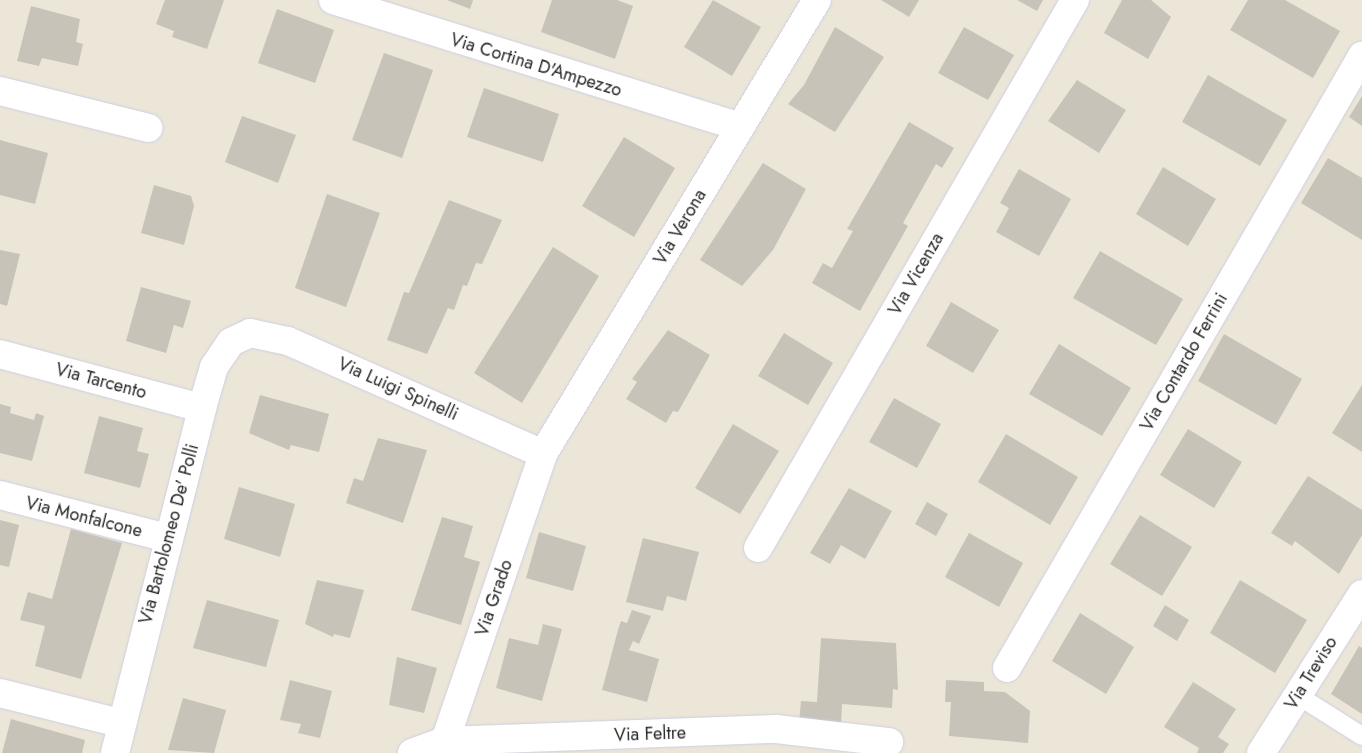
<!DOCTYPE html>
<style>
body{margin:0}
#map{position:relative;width:1362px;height:753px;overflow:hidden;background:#ece6d8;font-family:Jost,sans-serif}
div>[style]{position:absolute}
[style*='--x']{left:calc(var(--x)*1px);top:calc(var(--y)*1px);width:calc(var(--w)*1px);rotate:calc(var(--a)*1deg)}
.building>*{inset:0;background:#c7c3b8}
.roads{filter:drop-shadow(0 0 1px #cdcee2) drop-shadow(0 0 1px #cdcee2)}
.lane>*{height:18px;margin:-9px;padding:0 9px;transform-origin:9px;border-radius:9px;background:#fff}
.street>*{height:28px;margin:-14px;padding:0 14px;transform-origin:14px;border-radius:14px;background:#fff}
span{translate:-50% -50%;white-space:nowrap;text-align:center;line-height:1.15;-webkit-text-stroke:4.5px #fff;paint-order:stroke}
.street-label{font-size:18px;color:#282828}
</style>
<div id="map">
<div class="building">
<div style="clip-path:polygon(165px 0,224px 0,207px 49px,172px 37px,174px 31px,156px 24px)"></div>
<div style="clip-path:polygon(447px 0,473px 0,470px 9px)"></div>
<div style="clip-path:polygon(552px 0,617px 0,633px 6px,615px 59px,541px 32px)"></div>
<div style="clip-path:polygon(713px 0,761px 27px,732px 76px,684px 47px)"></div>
<div style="clip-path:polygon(881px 0,919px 0,909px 17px)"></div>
<div style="clip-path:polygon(1017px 0,1043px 0,1037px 11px)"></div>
<div style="clip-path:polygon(1122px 0,1151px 0,1171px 17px,1148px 59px,1104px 33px)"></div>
<div style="clip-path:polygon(1248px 0,1285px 0,1340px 31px,1313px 78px,1230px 30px)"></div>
<div style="clip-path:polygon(31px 6px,80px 19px,76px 42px,83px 44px,78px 66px,42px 58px,39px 66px,17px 61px)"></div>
<div style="clip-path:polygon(277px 9px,334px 30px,315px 83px,258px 63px)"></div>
<div style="clip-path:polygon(835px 27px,884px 57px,835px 132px,788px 104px,804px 85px)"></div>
<div style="clip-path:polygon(964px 27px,1014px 55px,988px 100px,938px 73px)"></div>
<div style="clip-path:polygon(384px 53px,433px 70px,402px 158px,352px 140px)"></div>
<div style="clip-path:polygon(1208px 75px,1287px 120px,1260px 166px,1182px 122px)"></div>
<div style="clip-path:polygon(1077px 80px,1126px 110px,1099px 153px,1048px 121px)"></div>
<div style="clip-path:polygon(484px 88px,559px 114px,543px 162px,467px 137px)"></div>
<div style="clip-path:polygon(1362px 96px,1362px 126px,1349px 117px)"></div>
<div style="clip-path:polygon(242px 116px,296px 135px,278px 183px,225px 162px)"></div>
<div style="clip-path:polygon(909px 122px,954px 148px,942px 168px,936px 164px,903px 223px,908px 226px,860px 311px,812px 283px,823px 263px,832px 268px,853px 231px,847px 229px)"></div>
<div style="clip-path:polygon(624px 137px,675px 168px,634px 237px,582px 206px)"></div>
<div style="clip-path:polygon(0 140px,48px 153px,35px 204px,0 195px)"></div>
<div style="clip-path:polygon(1328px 158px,1362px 178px,1362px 240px,1301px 203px)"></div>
<div style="clip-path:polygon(763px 163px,806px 189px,773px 250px,742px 286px,700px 260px)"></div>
<div style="clip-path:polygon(1163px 167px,1216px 199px,1188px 246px,1136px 214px)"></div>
<div style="clip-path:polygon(1019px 169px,1071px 199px,1039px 256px,996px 232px,1009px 208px,1000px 203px)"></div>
<div style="clip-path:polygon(154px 185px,191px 196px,194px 206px,184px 245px,141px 233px)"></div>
<div style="clip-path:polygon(327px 194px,380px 213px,346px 307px,295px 288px)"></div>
<div style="clip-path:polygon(449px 200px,502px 220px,482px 264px,476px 263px,467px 286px,463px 285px,454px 310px,448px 308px,427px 354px,387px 340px,404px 292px,409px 293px)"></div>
<div style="clip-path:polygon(553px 247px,599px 276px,522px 403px,474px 373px)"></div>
<div style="clip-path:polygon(0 250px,20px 254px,7px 306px,0 304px)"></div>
<div style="clip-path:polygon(1100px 251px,1183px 299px,1156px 345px,1073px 298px)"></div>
<div style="clip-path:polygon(141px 287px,191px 301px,183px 328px,174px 325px,166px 353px,126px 341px)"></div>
<div style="clip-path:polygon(951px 302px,999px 330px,973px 373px,926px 346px)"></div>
<div style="clip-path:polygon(668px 330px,710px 355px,678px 412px,673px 411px,666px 423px,626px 399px,637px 382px,632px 379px)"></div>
<div style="clip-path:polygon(784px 333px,833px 363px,808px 405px,758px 376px)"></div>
<div style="clip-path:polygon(1224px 334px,1302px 379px,1276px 425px,1198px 381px)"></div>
<div style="clip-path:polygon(1059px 344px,1131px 388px,1102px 436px,1029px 394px)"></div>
<div style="clip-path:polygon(1362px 385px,1362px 452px,1332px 433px)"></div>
<div style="clip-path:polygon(260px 395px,329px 414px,319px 452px,291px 445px,289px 450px,249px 433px)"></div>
<div style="clip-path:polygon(894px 398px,941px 424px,917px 468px,869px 442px)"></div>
<div style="clip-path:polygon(0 404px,11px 407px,10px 413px,34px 420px,36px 413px,44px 416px,32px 461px,0 453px)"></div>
<div style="clip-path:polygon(99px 416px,143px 428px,137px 451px,149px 454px,140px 488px,84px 473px)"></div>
<div style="clip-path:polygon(733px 424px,779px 451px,740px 514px,695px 488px)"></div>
<div style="clip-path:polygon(1188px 429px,1242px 462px,1214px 508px,1160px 475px)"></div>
<div style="clip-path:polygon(1006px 434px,1078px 477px,1050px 525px,978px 482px)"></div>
<div style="clip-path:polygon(378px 438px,427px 450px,403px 523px,346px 503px,354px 478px,363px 481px)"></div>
<div style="clip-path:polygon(1308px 476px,1362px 510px,1362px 535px,1339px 574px,1295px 541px,1292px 546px,1271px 533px)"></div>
<div style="clip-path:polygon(239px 487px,295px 504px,280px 557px,224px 539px)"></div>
<div style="clip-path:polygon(849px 488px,892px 511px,865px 559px,841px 545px,830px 564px,810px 553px)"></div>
<div style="clip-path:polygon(927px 502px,948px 514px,936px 536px,915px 524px)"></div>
<div style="clip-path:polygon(1140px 515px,1192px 547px,1162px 596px,1110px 564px)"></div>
<div style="clip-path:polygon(442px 517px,473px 526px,464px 557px,480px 562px,461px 625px,411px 610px)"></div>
<div style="clip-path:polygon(0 520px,19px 525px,9px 567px,0 565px)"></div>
<div style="clip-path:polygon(71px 529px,122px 543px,81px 679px,35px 666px,45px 626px,20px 620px,28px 592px,52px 599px)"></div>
<div style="clip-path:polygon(539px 532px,586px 546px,573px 591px,526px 578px)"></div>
<div style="clip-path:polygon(969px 533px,1023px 563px,999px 607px,945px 577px)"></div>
<div style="clip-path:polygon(643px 538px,699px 552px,686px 601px,667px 596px,663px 611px,626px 602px)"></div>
<div style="clip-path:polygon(317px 580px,364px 590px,350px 638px,334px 634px,333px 637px,305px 624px)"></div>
<div style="clip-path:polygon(1240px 580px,1307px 620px,1275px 673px,1210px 633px)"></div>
<div style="clip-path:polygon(207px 600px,279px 620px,266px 667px,193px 648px)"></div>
<div style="clip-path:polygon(1165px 605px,1189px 620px,1177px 641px,1153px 626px)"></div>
<div style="clip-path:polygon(632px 610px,651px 616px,639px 644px,633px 641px,629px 650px,659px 659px,647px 702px,602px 690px,618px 630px,621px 621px,627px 623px)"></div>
<div style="clip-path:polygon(1080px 613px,1134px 647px,1106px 694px,1052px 661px)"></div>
<div style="clip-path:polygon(543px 624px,562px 629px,542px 701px,496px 688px,509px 638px,538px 645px)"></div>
<div style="clip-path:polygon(821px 638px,896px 643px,898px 690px,893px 689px,892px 708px,842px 704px,841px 725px,799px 723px,801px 701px,817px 702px)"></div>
<div style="clip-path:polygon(1359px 646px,1362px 648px,1362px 714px,1331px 694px)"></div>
<div style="clip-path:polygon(397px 657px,437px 668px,424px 713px,389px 705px)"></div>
<div style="clip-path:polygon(290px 680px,332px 691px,320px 738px,298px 733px,301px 724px,280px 720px)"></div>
<div style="clip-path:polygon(946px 680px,984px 682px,984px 691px,1005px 692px,1030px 711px,1028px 743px,949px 736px,951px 702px,945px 702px)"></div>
<div style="clip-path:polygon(1193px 682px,1236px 709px,1218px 737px,1229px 744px,1223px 753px,1197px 753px,1199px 748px,1164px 727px)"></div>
<div style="clip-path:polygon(183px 698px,226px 710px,214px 753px,168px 750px)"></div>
<div style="clip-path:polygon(11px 719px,85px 740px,82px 753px,2px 753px)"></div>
</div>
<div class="roads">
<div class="lane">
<div style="--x:1297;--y:695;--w:77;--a:32.2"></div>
</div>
<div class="street">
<div style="--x:333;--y:0;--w:426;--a:17.3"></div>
<div style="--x:0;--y:91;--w:153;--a:14"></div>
<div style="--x:0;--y:354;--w:209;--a:15"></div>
<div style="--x:0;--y:495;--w:172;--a:14.4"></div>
<div style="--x:758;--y:548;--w:633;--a:-59.95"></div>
<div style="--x:1007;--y:668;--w:708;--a:-59.88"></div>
<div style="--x:0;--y:693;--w:123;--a:14.1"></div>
<div style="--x:445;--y:741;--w:303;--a:-71.1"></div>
<div style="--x:543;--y:454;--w:530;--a:-58.89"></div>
<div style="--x:115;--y:753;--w:356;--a:-75.8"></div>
<div style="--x:202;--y:408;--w:43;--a:-73.7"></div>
<div style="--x:214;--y:367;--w:30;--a:-56"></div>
<div style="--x:231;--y:342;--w:21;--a:-25"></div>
<div style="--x:250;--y:333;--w:39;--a:12"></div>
<div style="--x:288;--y:341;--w:279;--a:23.9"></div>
<div style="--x:412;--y:753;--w:35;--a:-20"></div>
<div style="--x:445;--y:741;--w:331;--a:-2.1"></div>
<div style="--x:776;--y:729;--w:114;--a:6.6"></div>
<div style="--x:1261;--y:753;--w:188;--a:-57.6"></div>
</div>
</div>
<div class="street-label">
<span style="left:536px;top:65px;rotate:17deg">Via Cortina D'Ampezzo</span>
<span style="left:680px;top:227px;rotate:-59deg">Via Verona</span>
<span style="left:916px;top:274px;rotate:-60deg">Via Vicenza</span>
<span style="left:1184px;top:362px;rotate:-60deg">Via Contardo Ferrini</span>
<span style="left:101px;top:381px;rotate:15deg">Via Tarcento</span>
<span style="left:398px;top:389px;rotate:24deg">Via Luigi Spinelli</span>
<span style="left:84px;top:517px;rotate:14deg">Via Monfalcone</span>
<span style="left:169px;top:534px;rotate:-75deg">Via Bartolomeo De' Polli</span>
<span style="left:494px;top:598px;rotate:-71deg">Via Grado</span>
<span style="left:1311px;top:673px;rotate:-58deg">Via Treviso</span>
<span style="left:650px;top:734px;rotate:-2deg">Via Feltre</span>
</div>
</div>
